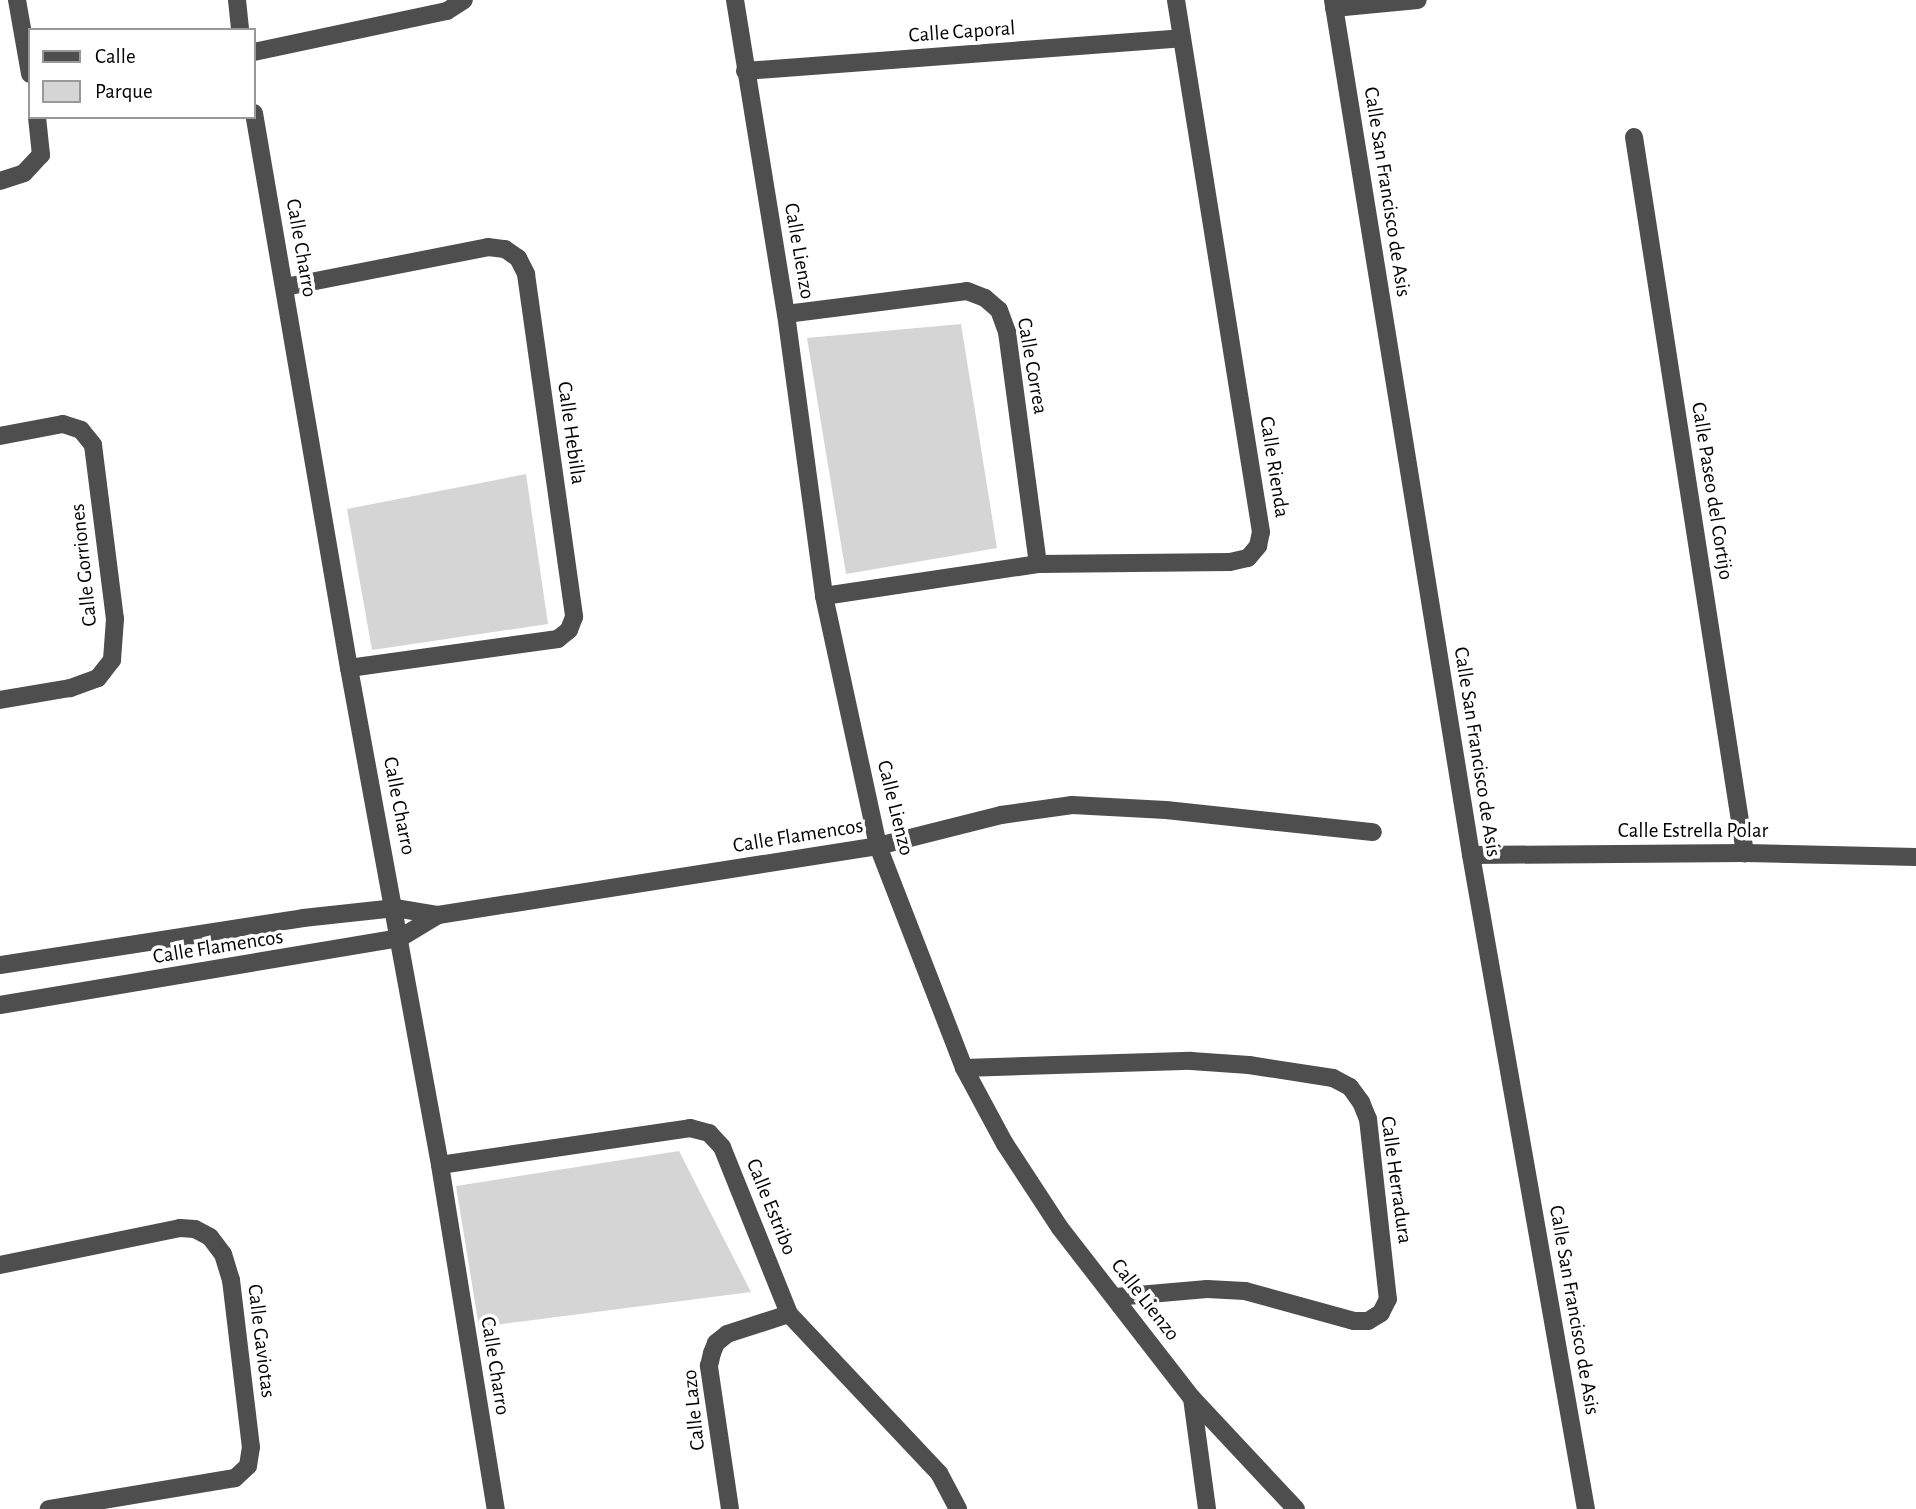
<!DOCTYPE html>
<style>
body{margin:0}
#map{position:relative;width:1916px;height:1509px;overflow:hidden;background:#fff;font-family:"Alegreya Sans",sans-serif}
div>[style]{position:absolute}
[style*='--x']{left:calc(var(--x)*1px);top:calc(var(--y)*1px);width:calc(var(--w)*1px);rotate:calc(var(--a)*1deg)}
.green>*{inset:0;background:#d5d5d5}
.minor>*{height:18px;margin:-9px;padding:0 9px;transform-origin:9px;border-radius:9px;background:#4e4e4e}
span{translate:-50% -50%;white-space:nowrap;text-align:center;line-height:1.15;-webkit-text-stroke:7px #fff;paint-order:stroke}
.street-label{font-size:21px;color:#000}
.legend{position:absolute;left:28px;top:28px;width:228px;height:91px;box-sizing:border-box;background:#fff;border:2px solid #999;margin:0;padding:9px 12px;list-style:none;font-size:21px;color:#000}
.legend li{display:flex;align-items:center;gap:14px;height:35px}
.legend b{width:35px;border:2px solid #999}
</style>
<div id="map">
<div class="green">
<div style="clip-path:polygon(961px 324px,997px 548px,846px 574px,807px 338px)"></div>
<div style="clip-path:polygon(526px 474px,548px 624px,372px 650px,347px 509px)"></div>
<div style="clip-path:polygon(679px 1151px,751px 1292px,479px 1327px,456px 1186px)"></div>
</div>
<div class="minor">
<div style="--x:17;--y:0;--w:75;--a:80"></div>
<div style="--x:237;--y:0;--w:30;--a:84"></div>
<div style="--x:735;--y:0;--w:318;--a:80.8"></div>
<div style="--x:786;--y:314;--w:285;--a:82.3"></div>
<div style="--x:824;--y:596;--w:256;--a:77.8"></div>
<div style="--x:878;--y:846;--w:238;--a:68.8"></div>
<div style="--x:964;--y:1068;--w:86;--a:61.7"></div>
<div style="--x:1005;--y:1144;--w:100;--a:56.8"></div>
<div style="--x:1060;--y:1228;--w:215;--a:52.2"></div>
<div style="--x:1192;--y:1398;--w:152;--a:46.9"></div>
<div style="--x:1333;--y:0;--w:866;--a:80.83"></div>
<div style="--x:1471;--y:855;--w:664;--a:80.03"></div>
<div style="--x:1334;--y:8;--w:84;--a:-5.4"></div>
<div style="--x:254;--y:52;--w:197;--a:-12"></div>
<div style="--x:447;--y:11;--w:20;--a:-33"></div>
<div style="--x:745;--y:71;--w:438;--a:-4.3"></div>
<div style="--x:254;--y:113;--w:563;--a:80.29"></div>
<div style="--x:349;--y:668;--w:505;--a:79.62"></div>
<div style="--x:440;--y:1165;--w:349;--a:80.8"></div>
<div style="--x:1634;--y:137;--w:725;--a:81.19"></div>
<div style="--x:0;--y:181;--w:25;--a:-18"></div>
<div style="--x:24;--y:173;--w:25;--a:-47"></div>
<div style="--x:41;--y:155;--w:38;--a:-96"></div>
<div style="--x:285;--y:287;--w:207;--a:-11.1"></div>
<div style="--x:488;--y:247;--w:17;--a:7"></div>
<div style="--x:505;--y:249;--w:16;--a:35"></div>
<div style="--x:518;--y:258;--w:18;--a:63"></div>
<div style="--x:526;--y:274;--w:346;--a:82"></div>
<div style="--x:574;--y:617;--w:14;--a:111"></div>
<div style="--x:569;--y:630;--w:14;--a:141"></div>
<div style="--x:558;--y:639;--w:211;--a:172.1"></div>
<div style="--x:786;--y:314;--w:182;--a:-7.2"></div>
<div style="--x:967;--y:291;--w:19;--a:21"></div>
<div style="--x:985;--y:298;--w:18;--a:41"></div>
<div style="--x:999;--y:310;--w:23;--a:70"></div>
<div style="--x:1007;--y:332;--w:234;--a:82.4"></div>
<div style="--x:0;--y:436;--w:64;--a:-10.8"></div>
<div style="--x:63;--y:424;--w:19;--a:18"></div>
<div style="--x:81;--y:430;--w:19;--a:51"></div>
<div style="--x:93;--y:445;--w:175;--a:82.8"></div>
<div style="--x:115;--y:619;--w:41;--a:94.2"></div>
<div style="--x:112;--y:660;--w:23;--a:128"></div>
<div style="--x:98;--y:678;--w:30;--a:160"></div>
<div style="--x:70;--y:688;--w:71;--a:170.3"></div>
<div style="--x:824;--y:596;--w:216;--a:-8.5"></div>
<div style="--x:1038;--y:564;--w:192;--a:-0.6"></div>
<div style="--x:1230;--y:562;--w:18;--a:-13"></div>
<div style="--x:1248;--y:558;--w:16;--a:-50"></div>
<div style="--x:1258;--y:546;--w:14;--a:-78"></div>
<div style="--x:1261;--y:532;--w:539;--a:-99.08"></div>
<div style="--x:1471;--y:855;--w:274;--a:-0.4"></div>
<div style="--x:1745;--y:853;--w:171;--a:1.3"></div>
<div style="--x:0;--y:965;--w:307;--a:-8.8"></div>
<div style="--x:303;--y:918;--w:93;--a:-6.2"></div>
<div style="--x:395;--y:908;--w:44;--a:9.2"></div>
<div style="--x:438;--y:915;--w:445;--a:-8.9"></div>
<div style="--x:878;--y:846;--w:127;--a:-14.1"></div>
<div style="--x:1001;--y:815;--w:72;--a:-8"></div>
<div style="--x:1072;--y:805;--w:94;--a:3"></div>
<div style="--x:1166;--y:810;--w:208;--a:6.1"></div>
<div style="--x:0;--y:1005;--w:406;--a:-9.5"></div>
<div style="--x:400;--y:938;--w:44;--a:-31.2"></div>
<div style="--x:964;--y:1068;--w:227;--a:-1.8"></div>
<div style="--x:1191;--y:1061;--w:58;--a:3.9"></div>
<div style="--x:1249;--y:1065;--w:85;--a:8.8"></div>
<div style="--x:1333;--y:1078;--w:19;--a:28"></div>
<div style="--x:1350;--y:1087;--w:19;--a:54"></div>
<div style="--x:1361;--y:1102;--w:18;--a:68"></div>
<div style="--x:1368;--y:1119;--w:181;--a:83.7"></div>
<div style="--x:1388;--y:1299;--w:16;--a:117"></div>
<div style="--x:1381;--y:1313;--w:15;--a:148"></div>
<div style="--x:1368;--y:1321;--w:14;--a:180"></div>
<div style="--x:1354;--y:1321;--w:113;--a:-164.6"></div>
<div style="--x:1245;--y:1291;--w:38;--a:-177"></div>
<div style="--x:1207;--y:1289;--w:92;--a:175"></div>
<div style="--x:440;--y:1165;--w:253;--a:-8.4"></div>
<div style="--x:690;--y:1128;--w:20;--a:15"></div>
<div style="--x:709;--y:1133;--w:19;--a:47"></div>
<div style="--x:722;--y:1147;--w:180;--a:68.1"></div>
<div style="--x:789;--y:1314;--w:219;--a:46.7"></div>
<div style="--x:939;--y:1473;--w:41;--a:62.2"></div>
<div style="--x:0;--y:1265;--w:184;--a:-11.6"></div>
<div style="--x:180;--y:1228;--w:15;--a:4"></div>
<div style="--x:195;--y:1229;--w:17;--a:28"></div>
<div style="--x:210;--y:1237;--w:21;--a:53"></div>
<div style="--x:223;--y:1254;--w:27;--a:73"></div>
<div style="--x:231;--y:1280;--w:168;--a:83.2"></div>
<div style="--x:251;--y:1447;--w:19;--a:99"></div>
<div style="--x:248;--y:1466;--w:18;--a:137"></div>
<div style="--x:235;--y:1478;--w:189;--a:170.5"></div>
<div style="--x:1192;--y:1398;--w:112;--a:82.3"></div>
<div style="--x:730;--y:1509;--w:145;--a:-98.4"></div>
<div style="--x:709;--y:1366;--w:13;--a:-77"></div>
<div style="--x:712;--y:1353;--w:11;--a:-68"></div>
<div style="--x:716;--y:1343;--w:14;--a:-39"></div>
<div style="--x:727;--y:1334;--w:65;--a:-17.9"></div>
</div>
<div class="street-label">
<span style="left:962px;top:32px;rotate:-4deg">Calle Caporal</span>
<span style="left:1387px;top:192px;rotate:81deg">Calle San Francisco de Asis</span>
<span style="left:301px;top:248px;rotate:80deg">Calle Charro</span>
<span style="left:799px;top:251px;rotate:80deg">Calle Lienzo</span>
<span style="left:1032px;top:366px;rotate:80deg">Calle Correa</span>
<span style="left:571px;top:433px;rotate:82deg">Calle Hebilla</span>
<span style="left:1274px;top:467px;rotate:81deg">Calle Rienda</span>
<span style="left:1712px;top:491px;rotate:81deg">Calle Paseo del Cortijo</span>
<span style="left:84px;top:565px;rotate:-96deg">Calle Gorriones</span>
<span style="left:1477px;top:752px;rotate:81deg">Calle San Francisco de Asis</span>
<span style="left:399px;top:806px;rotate:79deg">Calle Charro</span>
<span style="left:895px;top:808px;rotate:76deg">Calle Lienzo</span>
<span style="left:1693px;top:831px">Calle Estrella Polar</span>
<span style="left:798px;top:836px;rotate:-9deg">Calle Flamencos</span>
<span style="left:218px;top:947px;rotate:-9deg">Calle Flamencos</span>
<span style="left:1396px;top:1180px;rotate:82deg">Calle Herradura</span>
<span style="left:771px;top:1207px;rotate:68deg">Calle Estribo</span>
<span style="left:1145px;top:1300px;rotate:52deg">Calle Lienzo</span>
<span style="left:1574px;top:1310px;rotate:80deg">Calle San Francisco de Asis</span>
<span style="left:261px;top:1341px;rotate:83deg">Calle Gaviotas</span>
<span style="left:495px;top:1366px;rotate:81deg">Calle Charro</span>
<span style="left:694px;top:1410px;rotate:-96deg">Calle Lazo</span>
</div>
<ul class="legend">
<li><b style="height:9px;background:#4e4e4e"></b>Calle</li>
<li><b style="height:19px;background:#d5d5d5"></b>Parque</li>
</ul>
</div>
